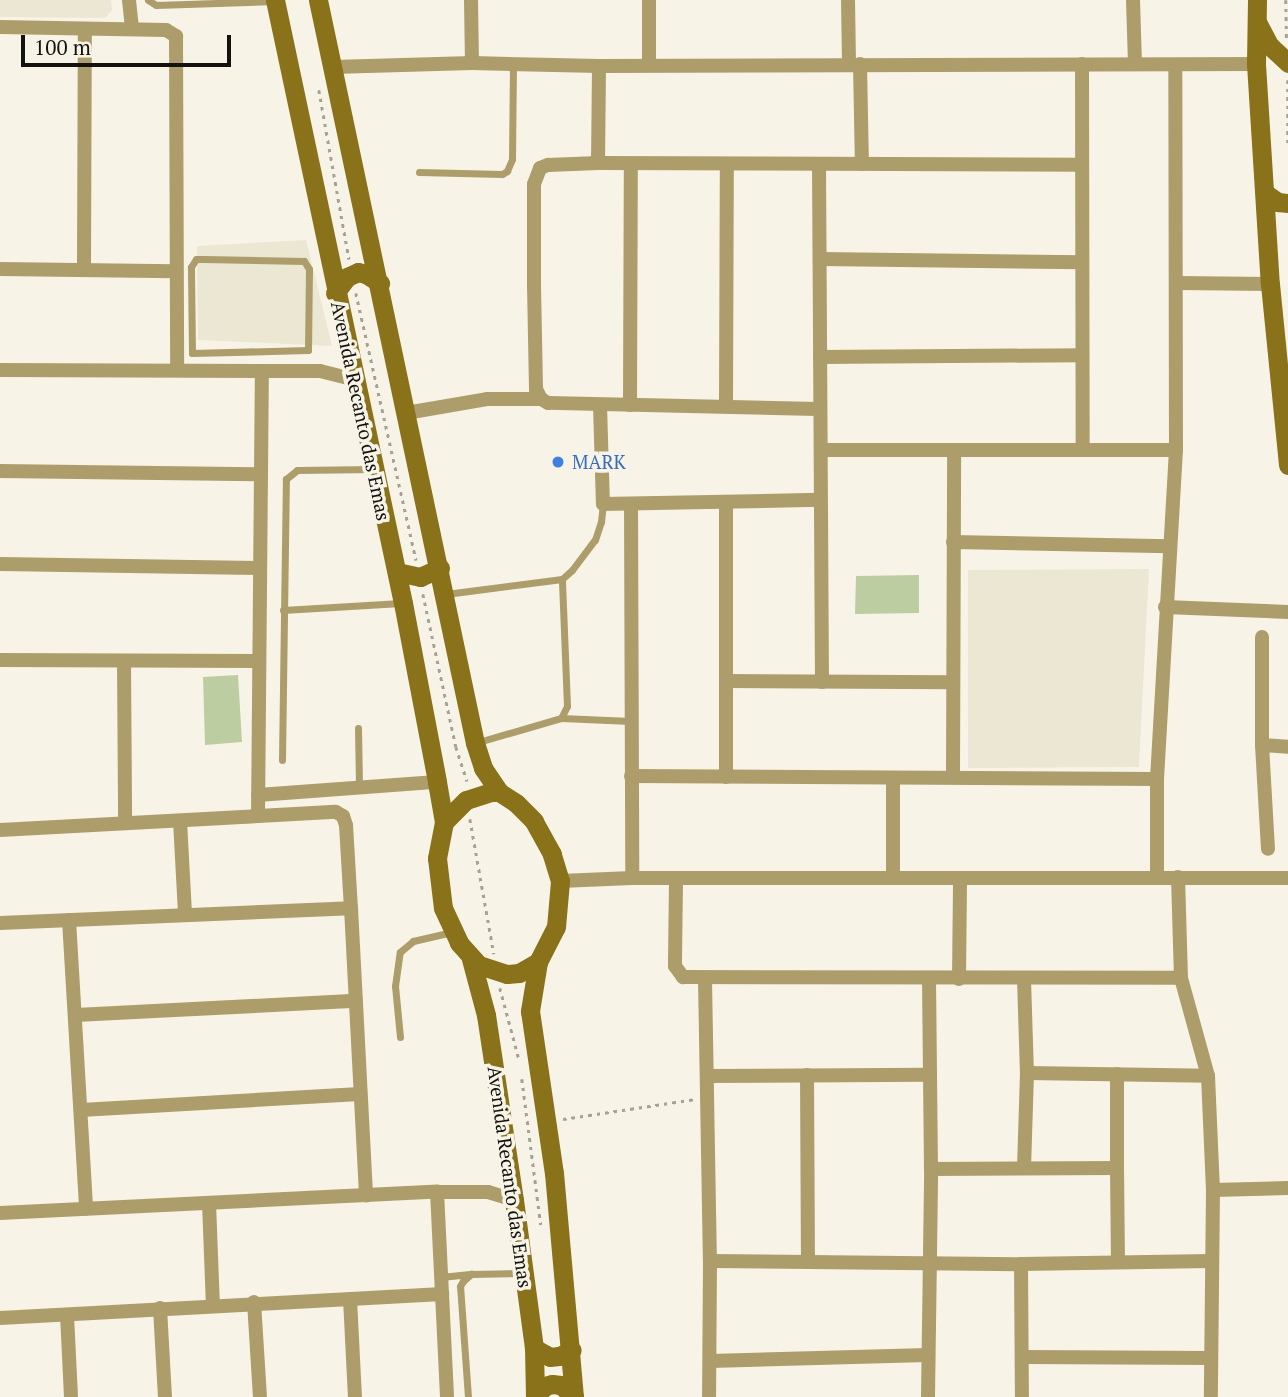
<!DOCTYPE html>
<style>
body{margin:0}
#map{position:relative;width:1288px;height:1397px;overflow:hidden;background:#f7f4e7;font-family:"PT Serif",serif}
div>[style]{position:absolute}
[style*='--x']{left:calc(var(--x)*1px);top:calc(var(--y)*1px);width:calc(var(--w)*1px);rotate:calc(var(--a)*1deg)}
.built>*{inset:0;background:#ece7d3}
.green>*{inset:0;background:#bccda1}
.path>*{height:2.5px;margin-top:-1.25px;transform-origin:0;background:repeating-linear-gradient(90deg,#a4a298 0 3.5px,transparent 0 8.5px)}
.lane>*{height:7px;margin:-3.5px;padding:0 3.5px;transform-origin:3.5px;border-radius:3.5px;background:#ac9d6b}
.street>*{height:14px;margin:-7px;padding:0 7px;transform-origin:7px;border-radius:7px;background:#ac9d6b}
.secondary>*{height:19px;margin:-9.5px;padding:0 9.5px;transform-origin:9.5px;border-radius:9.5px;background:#89721a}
.dots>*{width:19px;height:19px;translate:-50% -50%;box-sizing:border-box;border:4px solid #f7f4e7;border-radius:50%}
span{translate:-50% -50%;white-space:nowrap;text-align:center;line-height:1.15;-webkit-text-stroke:7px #f7f4e7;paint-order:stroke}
.street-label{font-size:19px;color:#13120e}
.shop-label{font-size:19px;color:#366cbe}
.left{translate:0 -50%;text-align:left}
.scale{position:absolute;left:21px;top:35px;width:210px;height:32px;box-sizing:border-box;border:4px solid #13120e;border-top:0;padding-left:9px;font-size:21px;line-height:24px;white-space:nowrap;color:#13120e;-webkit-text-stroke:5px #f7f4e7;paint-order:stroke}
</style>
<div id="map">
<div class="built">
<div style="clip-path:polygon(0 0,111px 0,112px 10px,105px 18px,0 17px)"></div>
<div style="clip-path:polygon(306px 240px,332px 346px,198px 340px,197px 246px)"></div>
<div style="clip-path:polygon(1149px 569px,1139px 767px,968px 768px,968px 570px)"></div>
</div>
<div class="green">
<div style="clip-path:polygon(919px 575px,919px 613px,855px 614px,856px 576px)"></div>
<div style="clip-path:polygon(238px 675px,242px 742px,205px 745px,203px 677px)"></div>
</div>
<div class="path">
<div style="--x:1286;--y:0;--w:39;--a:89"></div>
<div style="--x:1288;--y:80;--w:64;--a:90"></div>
<div style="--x:319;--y:90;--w:172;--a:79.9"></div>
<div style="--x:356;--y:293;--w:274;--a:77.3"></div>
<div style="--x:423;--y:594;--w:157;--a:77.8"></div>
<div style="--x:456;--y:747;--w:36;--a:72"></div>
<div style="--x:470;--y:819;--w:137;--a:79.9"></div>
<div style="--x:500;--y:988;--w:73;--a:75"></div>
<div style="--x:522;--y:1079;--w:147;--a:82.6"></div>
<div style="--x:563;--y:1119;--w:134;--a:-8.6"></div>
</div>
<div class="lane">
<div style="--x:148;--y:0;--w:9;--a:32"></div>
<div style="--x:156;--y:5;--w:118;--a:-1.9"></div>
<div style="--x:419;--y:172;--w:83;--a:1.4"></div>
<div style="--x:502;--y:174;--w:6;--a:-31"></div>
<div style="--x:507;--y:171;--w:13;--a:-67"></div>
<div style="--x:512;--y:159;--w:94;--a:-89.4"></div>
<div style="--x:204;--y:259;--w:100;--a:1.1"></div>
<div style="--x:304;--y:261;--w:9;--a:58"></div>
<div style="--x:309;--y:269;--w:81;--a:90.7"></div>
<div style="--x:308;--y:350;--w:116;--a:178.5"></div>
<div style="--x:192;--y:353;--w:86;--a:-90.7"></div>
<div style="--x:191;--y:267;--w:9;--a:-58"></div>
<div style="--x:196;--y:259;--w:8;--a:0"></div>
<div style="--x:446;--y:594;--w:117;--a:-7.4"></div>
<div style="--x:562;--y:579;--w:13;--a:-42"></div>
<div style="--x:572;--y:570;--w:38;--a:-53"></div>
<div style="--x:595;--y:540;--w:19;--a:-72"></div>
<div style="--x:601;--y:522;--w:18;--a:-84"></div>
<div style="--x:283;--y:610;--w:118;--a:-3.4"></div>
<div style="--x:561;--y:718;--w:13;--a:-63"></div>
<div style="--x:567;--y:706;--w:127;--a:-92.3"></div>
<div style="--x:358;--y:728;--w:59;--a:89"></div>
<div style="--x:475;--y:743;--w:90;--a:-16.2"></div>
<div style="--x:561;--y:718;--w:70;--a:2.5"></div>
<div style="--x:282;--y:760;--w:281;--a:-89.2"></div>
<div style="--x:286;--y:479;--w:14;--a:-39"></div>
<div style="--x:297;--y:470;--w:77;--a:-0.7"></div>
<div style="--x:400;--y:1037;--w:51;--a:-95.6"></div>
<div style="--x:395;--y:986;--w:34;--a:-82"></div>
<div style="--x:400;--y:952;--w:17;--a:-40"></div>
<div style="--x:413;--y:941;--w:39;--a:-13"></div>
<div style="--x:441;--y:1277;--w:29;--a:-6"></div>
<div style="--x:468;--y:1397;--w:111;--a:-94.1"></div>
<div style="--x:460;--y:1286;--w:6;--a:-59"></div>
<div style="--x:463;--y:1281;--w:11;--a:-41"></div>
<div style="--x:471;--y:1274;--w:52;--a:-1.1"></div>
</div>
<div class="street">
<div style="--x:129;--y:0;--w:29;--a:84"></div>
<div style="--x:471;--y:0;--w:63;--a:89.1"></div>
<div style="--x:848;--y:0;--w:64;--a:89.1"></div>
<div style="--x:1133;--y:0;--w:64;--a:88.2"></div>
<div style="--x:0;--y:27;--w:166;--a:1"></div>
<div style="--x:166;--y:30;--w:12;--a:31"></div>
<div style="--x:176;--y:36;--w:334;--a:89.8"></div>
<div style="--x:860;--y:64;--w:100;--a:88.9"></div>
<div style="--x:1082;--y:64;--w:385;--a:89.9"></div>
<div style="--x:649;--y:65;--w:65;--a:-90"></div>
<div style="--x:333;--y:67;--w:139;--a:-1.6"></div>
<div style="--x:472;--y:63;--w:127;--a:1.4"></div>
<div style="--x:599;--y:66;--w:657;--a:-0.17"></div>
<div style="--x:598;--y:163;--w:97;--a:-89.4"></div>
<div style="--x:819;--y:164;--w:518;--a:89.67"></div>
<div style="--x:820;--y:259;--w:262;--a:0.7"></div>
<div style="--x:0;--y:269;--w:174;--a:0.7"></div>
<div style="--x:84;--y:269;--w:240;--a:-89.8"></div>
<div style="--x:1177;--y:283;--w:93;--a:0.6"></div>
<div style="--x:820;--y:357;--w:262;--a:-0.4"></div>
<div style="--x:0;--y:370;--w:320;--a:0.2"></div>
<div style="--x:320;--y:371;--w:34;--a:14"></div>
<div style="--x:600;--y:405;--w:99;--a:88.3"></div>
<div style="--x:603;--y:504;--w:217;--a:-1.1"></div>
<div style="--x:630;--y:405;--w:241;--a:-89.8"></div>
<div style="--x:726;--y:405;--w:240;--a:-89.8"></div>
<div style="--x:818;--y:409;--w:270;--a:-178.7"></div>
<div style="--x:548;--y:403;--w:8;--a:-150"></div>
<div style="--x:541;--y:399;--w:11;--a:-117"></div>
<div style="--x:536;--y:389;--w:102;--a:-91.1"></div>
<div style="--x:534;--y:287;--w:103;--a:-90"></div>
<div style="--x:534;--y:184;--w:17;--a:-69"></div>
<div style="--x:540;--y:168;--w:9;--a:-21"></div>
<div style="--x:548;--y:165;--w:50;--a:-2.3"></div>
<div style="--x:598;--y:163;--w:484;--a:0.2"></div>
<div style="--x:406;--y:413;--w:82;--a:-9.8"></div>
<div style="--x:487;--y:399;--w:54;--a:0"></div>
<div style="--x:821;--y:450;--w:355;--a:0"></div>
<div style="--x:0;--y:471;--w:261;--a:0.7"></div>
<div style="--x:726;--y:502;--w:275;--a:90"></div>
<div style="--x:631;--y:504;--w:374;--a:89.8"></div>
<div style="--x:953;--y:542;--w:216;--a:1.1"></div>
<div style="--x:0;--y:564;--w:260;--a:0.9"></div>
<div style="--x:1165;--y:607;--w:123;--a:2.3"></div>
<div style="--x:1262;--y:637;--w:108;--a:90"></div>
<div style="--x:1262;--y:745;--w:104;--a:86.7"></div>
<div style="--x:0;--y:660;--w:258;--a:0.2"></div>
<div style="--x:124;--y:661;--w:161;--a:89.6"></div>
<div style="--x:728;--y:681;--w:225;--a:0.3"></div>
<div style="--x:1262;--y:745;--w:26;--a:4"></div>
<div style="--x:631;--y:776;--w:526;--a:0.33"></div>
<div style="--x:953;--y:777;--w:325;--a:-89.8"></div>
<div style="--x:893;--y:778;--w:100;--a:90"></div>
<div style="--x:258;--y:795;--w:179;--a:-4.2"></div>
<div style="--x:258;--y:816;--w:444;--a:-89.5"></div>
<div style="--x:180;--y:821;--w:93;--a:86.9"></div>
<div style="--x:0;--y:830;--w:336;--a:-3.1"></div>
<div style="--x:336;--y:812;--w:8;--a:30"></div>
<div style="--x:343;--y:816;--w:9;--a:72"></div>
<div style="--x:346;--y:825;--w:83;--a:86.6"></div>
<div style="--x:351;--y:908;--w:288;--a:87"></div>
<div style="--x:1157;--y:877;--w:98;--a:-90"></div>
<div style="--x:1157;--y:779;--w:330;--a:-86.7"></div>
<div style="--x:1176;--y:450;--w:385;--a:-90.1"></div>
<div style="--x:1178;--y:877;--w:101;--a:88.3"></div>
<div style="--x:1181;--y:978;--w:102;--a:74.6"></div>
<div style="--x:1208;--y:1076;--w:114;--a:87.5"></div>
<div style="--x:1213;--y:1190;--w:207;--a:90.6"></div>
<div style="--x:676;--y:880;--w:86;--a:90.7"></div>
<div style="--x:675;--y:966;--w:14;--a:54"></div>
<div style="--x:683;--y:977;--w:498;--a:0.1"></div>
<div style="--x:560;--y:881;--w:72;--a:-2.4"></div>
<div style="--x:632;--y:878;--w:656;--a:0"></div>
<div style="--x:69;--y:920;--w:289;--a:86.6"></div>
<div style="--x:0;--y:923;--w:351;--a:-2.4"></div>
<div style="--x:705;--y:979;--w:282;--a:89"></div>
<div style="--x:710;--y:1261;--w:136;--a:90.4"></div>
<div style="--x:959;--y:979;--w:100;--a:-89.4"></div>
<div style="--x:1024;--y:979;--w:94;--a:88.2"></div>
<div style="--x:1027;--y:1073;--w:94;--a:91.8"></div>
<div style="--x:76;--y:1015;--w:280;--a:-2.9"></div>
<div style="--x:1027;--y:1073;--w:181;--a:0.9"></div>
<div style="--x:807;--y:1075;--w:186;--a:89.7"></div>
<div style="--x:708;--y:1076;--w:220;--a:-0.3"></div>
<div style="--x:81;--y:1110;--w:279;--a:-3.3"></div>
<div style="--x:1117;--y:1168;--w:94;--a:89.4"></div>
<div style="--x:931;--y:1169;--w:186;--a:-0.3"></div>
<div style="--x:1117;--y:1168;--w:94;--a:-90"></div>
<div style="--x:1213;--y:1190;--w:75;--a:-1.5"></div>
<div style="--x:209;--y:1203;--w:102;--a:87.8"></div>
<div style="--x:0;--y:1213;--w:438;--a:-2.8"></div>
<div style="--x:437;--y:1192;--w:51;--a:0"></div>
<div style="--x:488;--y:1192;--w:27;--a:17"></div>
<div style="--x:710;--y:1261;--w:311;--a:0.6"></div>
<div style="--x:1021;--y:1264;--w:190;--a:-0.9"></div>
<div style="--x:1021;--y:1264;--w:133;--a:89.6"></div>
<div style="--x:442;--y:1294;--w:103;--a:87.2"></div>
<div style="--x:350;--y:1299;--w:98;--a:87.1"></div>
<div style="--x:254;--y:1302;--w:95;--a:86.4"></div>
<div style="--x:160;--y:1308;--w:89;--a:86.8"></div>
<div style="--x:67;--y:1315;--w:82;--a:87.2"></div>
<div style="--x:0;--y:1318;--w:443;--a:-3.1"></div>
<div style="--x:442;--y:1294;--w:102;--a:-92.8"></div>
<div style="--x:1023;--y:1357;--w:188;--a:0.3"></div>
<div style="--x:710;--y:1361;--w:218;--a:-1.6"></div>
<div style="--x:928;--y:1397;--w:228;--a:-89.2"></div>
<div style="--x:931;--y:1169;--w:189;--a:-90.6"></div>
</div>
<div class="secondary">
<div style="--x:275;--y:0;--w:616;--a:78.02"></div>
<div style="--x:403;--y:603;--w:182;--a:79.2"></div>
<div style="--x:437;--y:782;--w:41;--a:80.1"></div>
<div style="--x:444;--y:822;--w:37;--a:101"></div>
<div style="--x:437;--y:858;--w:50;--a:83.2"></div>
<div style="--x:443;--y:908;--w:38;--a:65"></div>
<div style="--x:459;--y:943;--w:30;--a:48"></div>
<div style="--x:479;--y:965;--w:29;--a:18"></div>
<div style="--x:507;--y:974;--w:12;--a:-5"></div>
<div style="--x:519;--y:973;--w:22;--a:-30"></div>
<div style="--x:538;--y:962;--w:39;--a:-63"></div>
<div style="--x:556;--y:927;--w:46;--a:-85"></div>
<div style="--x:560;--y:881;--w:28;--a:-107"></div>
<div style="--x:552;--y:854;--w:38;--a:-119"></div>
<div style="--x:534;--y:821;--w:25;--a:-135"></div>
<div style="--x:516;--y:803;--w:20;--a:-147"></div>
<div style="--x:499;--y:792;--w:8;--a:180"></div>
<div style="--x:491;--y:792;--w:26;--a:162"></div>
<div style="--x:466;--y:800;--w:31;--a:135"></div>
<div style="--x:318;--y:0;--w:759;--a:78.07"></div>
<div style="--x:475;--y:743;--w:26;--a:72"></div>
<div style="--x:483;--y:768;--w:29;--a:56"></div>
<div style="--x:1257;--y:0;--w:64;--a:90.9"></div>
<div style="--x:1256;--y:64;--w:220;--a:86.4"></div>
<div style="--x:1270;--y:284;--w:182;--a:84.3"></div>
<div style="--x:1257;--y:22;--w:27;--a:62"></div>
<div style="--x:1270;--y:46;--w:25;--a:43"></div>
<div style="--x:1265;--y:193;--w:16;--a:35"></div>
<div style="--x:1278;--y:202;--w:10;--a:6"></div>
<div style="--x:335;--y:293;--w:20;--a:-53"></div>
<div style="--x:347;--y:277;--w:12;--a:-24"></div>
<div style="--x:358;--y:272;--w:8;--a:14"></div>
<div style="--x:366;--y:274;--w:17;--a:33"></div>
<div style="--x:397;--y:572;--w:24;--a:12"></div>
<div style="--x:420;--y:577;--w:22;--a:-24"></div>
<div style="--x:471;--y:959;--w:58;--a:75"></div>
<div style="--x:486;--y:1015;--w:187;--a:81.4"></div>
<div style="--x:514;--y:1200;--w:149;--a:82.3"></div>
<div style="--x:534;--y:1348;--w:49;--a:88.8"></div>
<div style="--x:538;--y:962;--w:50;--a:99.3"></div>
<div style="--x:530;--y:1011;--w:164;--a:81.6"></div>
<div style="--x:554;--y:1173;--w:225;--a:84.9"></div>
<div style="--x:534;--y:1348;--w:18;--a:29"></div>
<div style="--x:550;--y:1357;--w:9;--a:-6"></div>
<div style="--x:559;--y:1356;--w:14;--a:-25"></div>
<div style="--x:535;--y:1397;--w:15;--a:-48"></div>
<div style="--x:545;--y:1386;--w:7;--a:-16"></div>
<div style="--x:552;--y:1384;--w:9;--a:6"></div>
<div style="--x:561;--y:1385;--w:18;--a:43"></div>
</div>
<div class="dots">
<div style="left:558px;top:462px;background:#3f7fe0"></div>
</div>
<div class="street-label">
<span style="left:361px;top:411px;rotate:78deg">Avenida Recanto das Emas</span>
<span style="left:510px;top:1177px;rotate:82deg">Avenida Recanto das Emas</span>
</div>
<div class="shop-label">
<span class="left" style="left:572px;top:462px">MARK</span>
</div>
<div class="scale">100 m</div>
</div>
